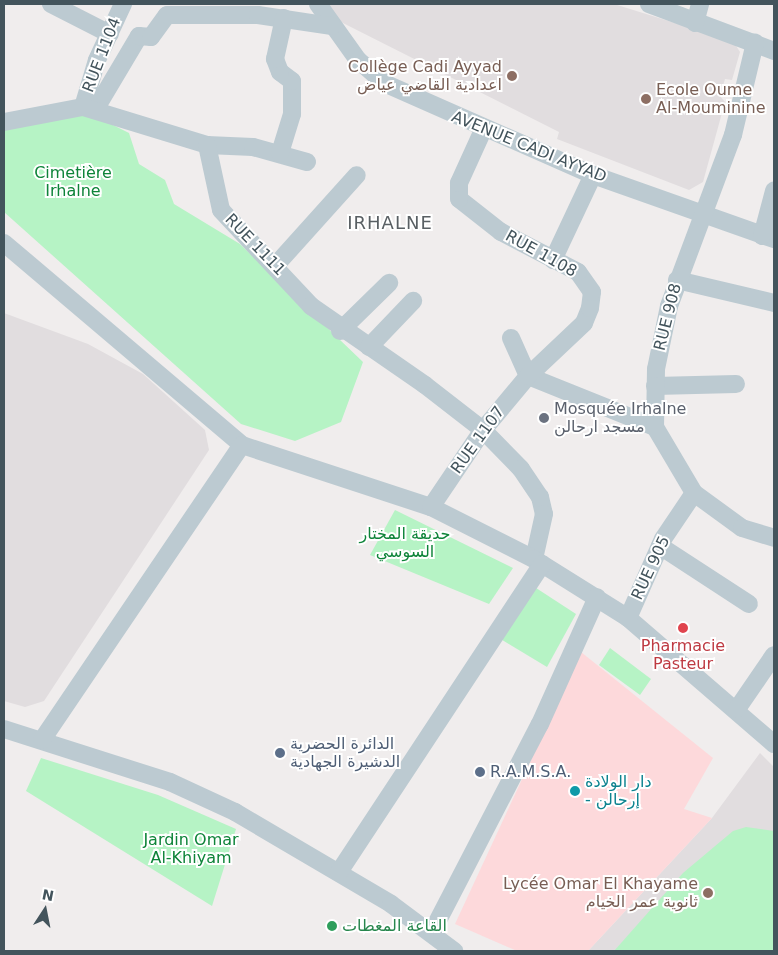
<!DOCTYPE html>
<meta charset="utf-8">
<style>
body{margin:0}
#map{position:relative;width:778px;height:955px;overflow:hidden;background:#f0eded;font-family:"DejaVu Sans",Cairo,sans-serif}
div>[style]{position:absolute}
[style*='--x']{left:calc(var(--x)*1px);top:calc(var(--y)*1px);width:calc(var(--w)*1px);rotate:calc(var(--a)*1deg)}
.education>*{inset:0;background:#e1dddf}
.medical>*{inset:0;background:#fdd9db}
.green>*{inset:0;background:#b6f3c5}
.minor>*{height:18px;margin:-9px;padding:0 9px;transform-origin:9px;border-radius:9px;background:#bccad1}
.dots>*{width:14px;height:14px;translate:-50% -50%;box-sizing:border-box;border:2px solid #fff;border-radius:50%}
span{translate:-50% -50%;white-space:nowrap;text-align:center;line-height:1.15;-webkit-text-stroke:4px #fff;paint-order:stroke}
.street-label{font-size:16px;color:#43545c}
.education-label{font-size:16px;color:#785e54}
.right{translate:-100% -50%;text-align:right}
.left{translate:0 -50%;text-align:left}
.park-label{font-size:16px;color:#0e8439}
.worship-label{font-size:16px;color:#5b616d}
.health-label{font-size:16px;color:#be3a42}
.service-label{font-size:16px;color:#4e5e75}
.culture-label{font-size:16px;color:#0d838f}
.leisure-label{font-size:16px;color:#27864d}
.neighbourhood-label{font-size:18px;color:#595f63;letter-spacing:1px}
.frame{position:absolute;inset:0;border:5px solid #43545c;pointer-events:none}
.north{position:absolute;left:20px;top:885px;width:50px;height:50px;-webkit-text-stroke:4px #fff;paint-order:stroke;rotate:11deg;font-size:14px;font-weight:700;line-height:20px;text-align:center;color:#43545c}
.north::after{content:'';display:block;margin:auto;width:18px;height:22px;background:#43545c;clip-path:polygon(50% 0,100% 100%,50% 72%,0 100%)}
</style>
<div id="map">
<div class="education">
<div style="clip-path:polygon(326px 4px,614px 4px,733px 41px,740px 52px,732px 80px,725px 79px,720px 96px,725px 102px,703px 182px,689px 190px,557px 139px,559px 132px,335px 19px)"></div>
<div style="clip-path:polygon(4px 313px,88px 344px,143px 374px,205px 430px,209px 450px,44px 701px,25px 707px,4px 701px)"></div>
<div style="clip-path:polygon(760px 753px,774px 767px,774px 951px,588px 951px,712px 818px)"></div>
</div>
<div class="medical">
<div style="clip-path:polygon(581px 652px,713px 758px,684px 809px,712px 818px,588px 951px,517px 951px,455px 924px)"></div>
</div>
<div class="green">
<div style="clip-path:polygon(87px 112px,129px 133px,139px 164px,165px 180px,174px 204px,240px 244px,363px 362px,341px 422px,295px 441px,241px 424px,4px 212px,4px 130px)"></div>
<div style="clip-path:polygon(395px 510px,513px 568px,489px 604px,370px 555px)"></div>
<div style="clip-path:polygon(533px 586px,576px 614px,547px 667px,499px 638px)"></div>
<div style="clip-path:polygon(610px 648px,651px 679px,640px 695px,599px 665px)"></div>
<div style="clip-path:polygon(41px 758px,158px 795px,236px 829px,212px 906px,26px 791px)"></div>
<div style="clip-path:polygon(746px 827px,774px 831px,774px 951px,614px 951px,683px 873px,733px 831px)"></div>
</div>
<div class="minor">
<div style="--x:51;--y:4;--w:66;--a:27"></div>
<div style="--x:318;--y:4;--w:69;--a:54.5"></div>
<div style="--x:358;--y:60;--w:35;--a:41"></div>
<div style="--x:384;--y:83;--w:228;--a:23.8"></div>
<div style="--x:593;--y:175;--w:192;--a:19.5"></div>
<div style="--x:649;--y:4;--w:134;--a:20.6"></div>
<div style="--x:695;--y:23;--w:20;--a:-75"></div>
<div style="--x:83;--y:107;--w:49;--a:-73.4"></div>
<div style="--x:97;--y:60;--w:62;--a:-65.1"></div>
<div style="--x:95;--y:110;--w:86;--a:-59.3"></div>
<div style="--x:139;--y:36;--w:12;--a:5"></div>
<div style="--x:151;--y:37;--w:27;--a:-54"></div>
<div style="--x:167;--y:15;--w:91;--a:0"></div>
<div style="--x:258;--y:15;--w:75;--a:8.5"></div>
<div style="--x:4;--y:122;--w:80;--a:-10.8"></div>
<div style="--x:83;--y:107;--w:130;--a:17"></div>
<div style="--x:207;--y:145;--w:46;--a:2.5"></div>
<div style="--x:253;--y:147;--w:56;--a:15.5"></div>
<div style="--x:207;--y:145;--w:66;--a:77.8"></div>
<div style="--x:221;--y:210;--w:132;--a:46.8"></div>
<div style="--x:311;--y:306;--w:139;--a:34.7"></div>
<div style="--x:425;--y:385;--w:73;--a:37.8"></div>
<div style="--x:483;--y:430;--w:54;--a:45.7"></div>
<div style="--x:521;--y:469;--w:34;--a:56"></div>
<div style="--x:540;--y:497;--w:17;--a:77"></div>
<div style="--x:544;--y:514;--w:46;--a:102.5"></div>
<div style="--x:280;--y:153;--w:41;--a:-72.9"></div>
<div style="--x:292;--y:114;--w:33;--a:-90"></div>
<div style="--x:292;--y:81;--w:15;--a:-143"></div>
<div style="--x:280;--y:72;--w:14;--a:-111"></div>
<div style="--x:275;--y:59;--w:42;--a:-77.6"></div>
<div style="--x:762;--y:236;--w:47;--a:-75.1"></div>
<div style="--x:4;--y:243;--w:312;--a:40.3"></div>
<div style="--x:242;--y:445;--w:199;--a:18.2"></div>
<div style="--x:431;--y:507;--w:115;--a:26.8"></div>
<div style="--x:534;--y:559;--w:111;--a:32.1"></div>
<div style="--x:628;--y:618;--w:193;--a:40.8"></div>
<div style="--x:553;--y:260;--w:94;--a:-64.8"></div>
<div style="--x:275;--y:266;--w:122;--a:-48"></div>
<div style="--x:677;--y:280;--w:100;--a:13.3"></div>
<div style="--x:340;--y:331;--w:69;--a:-44.4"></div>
<div style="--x:511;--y:338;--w:42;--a:65.9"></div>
<div style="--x:369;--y:347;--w:64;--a:-46.3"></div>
<div style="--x:528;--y:376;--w:137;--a:21.9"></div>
<div style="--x:655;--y:386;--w:81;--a:-1.4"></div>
<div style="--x:655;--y:427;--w:58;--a:-89"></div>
<div style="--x:656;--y:369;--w:64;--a:-78.3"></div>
<div style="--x:669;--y:306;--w:183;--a:-69.5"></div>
<div style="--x:733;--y:135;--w:95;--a:-76.6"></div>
<div style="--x:655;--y:427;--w:77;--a:59.4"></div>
<div style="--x:694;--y:493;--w:59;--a:36.1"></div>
<div style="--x:742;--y:528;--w:34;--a:17"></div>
<div style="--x:431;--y:507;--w:93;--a:-56"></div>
<div style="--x:483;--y:430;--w:70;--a:-50.2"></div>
<div style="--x:528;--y:376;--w:77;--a:-43.4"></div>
<div style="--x:584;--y:323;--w:16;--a:-68"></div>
<div style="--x:590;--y:308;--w:16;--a:-83"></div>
<div style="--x:592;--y:292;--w:24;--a:-125"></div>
<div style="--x:578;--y:272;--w:87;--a:-152.5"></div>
<div style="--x:501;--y:232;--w:53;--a:-141.8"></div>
<div style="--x:459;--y:199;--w:16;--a:-90"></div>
<div style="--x:459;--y:183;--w:58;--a:-65.6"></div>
<div style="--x:660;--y:546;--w:106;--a:33.1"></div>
<div style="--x:628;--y:618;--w:86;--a:-66.1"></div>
<div style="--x:663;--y:539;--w:55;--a:-56"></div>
<div style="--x:737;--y:709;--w:65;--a:-55.6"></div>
<div style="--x:4;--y:729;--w:174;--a:17.7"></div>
<div style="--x:170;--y:782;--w:72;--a:24.8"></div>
<div style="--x:235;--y:812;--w:181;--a:30.5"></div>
<div style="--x:391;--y:904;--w:79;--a:36.7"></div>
<div style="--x:42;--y:740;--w:356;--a:-55.9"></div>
<div style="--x:339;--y:872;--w:369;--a:-56.6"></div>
<div style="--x:432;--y:932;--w:234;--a:-62.6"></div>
<div style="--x:540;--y:724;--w:139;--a:-65.8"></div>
</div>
<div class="dots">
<div style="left:512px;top:76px;background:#8d6e63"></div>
<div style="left:646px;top:99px;background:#8d6e63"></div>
<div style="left:544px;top:418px;background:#6b7280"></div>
<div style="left:683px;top:628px;background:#e0444e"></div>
<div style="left:280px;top:753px;background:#5c6f8a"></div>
<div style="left:480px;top:772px;background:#5c6f8a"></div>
<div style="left:575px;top:791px;background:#0f9aa8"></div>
<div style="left:708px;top:893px;background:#8d6e63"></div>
<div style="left:332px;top:926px;background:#2e9e5b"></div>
</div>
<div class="street-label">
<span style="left:102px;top:55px;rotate:-69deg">RUE 1104</span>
<span style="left:529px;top:147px;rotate:22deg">AVENUE CADI AYYAD</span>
<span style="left:255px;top:245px;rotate:46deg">RUE 1111</span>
<span style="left:541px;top:254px;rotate:29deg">RUE 1108</span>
<span style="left:668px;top:317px;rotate:-76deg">RUE 908</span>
<span style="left:478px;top:440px;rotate:-54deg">RUE 1107</span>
<span style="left:651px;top:568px;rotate:-65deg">RUE 905</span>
</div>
<div class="education-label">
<span class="right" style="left:502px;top:76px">Collège Cadi Ayyad<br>اعدادية القاضي عياض</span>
<span class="left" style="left:656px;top:99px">Ecole Oume<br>Al-Mouminine</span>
<span class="right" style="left:698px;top:893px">Lycée Omar El Khayame<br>ثانوية عمر الخيام</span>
</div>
<div class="park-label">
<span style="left:73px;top:182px">Cimetière<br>Irhalne</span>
<span style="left:405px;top:543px">حديقة المختار<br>السوسي</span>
<span style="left:191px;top:849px">Jardin Omar<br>Al-Khiyam</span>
</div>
<div class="worship-label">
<span class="left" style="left:554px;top:418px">Mosquée Irhalne<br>مسجد ارحالن</span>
</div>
<div class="health-label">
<span style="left:683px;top:655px">Pharmacie<br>Pasteur</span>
</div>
<div class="service-label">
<span class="left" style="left:290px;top:753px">الدائرة الحضرية<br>الدشيرة الجهادية</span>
<span class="left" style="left:490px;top:772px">R.A.M.S.A.</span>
</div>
<div class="culture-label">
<span class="left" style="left:585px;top:791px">دار الولادة<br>- إرحالن</span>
</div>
<div class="leisure-label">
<span class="left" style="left:342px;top:926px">القاعة المغطات</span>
</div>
<div class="neighbourhood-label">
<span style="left:390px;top:223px">IRHALNE</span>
</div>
<div class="frame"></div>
<div class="north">N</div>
</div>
